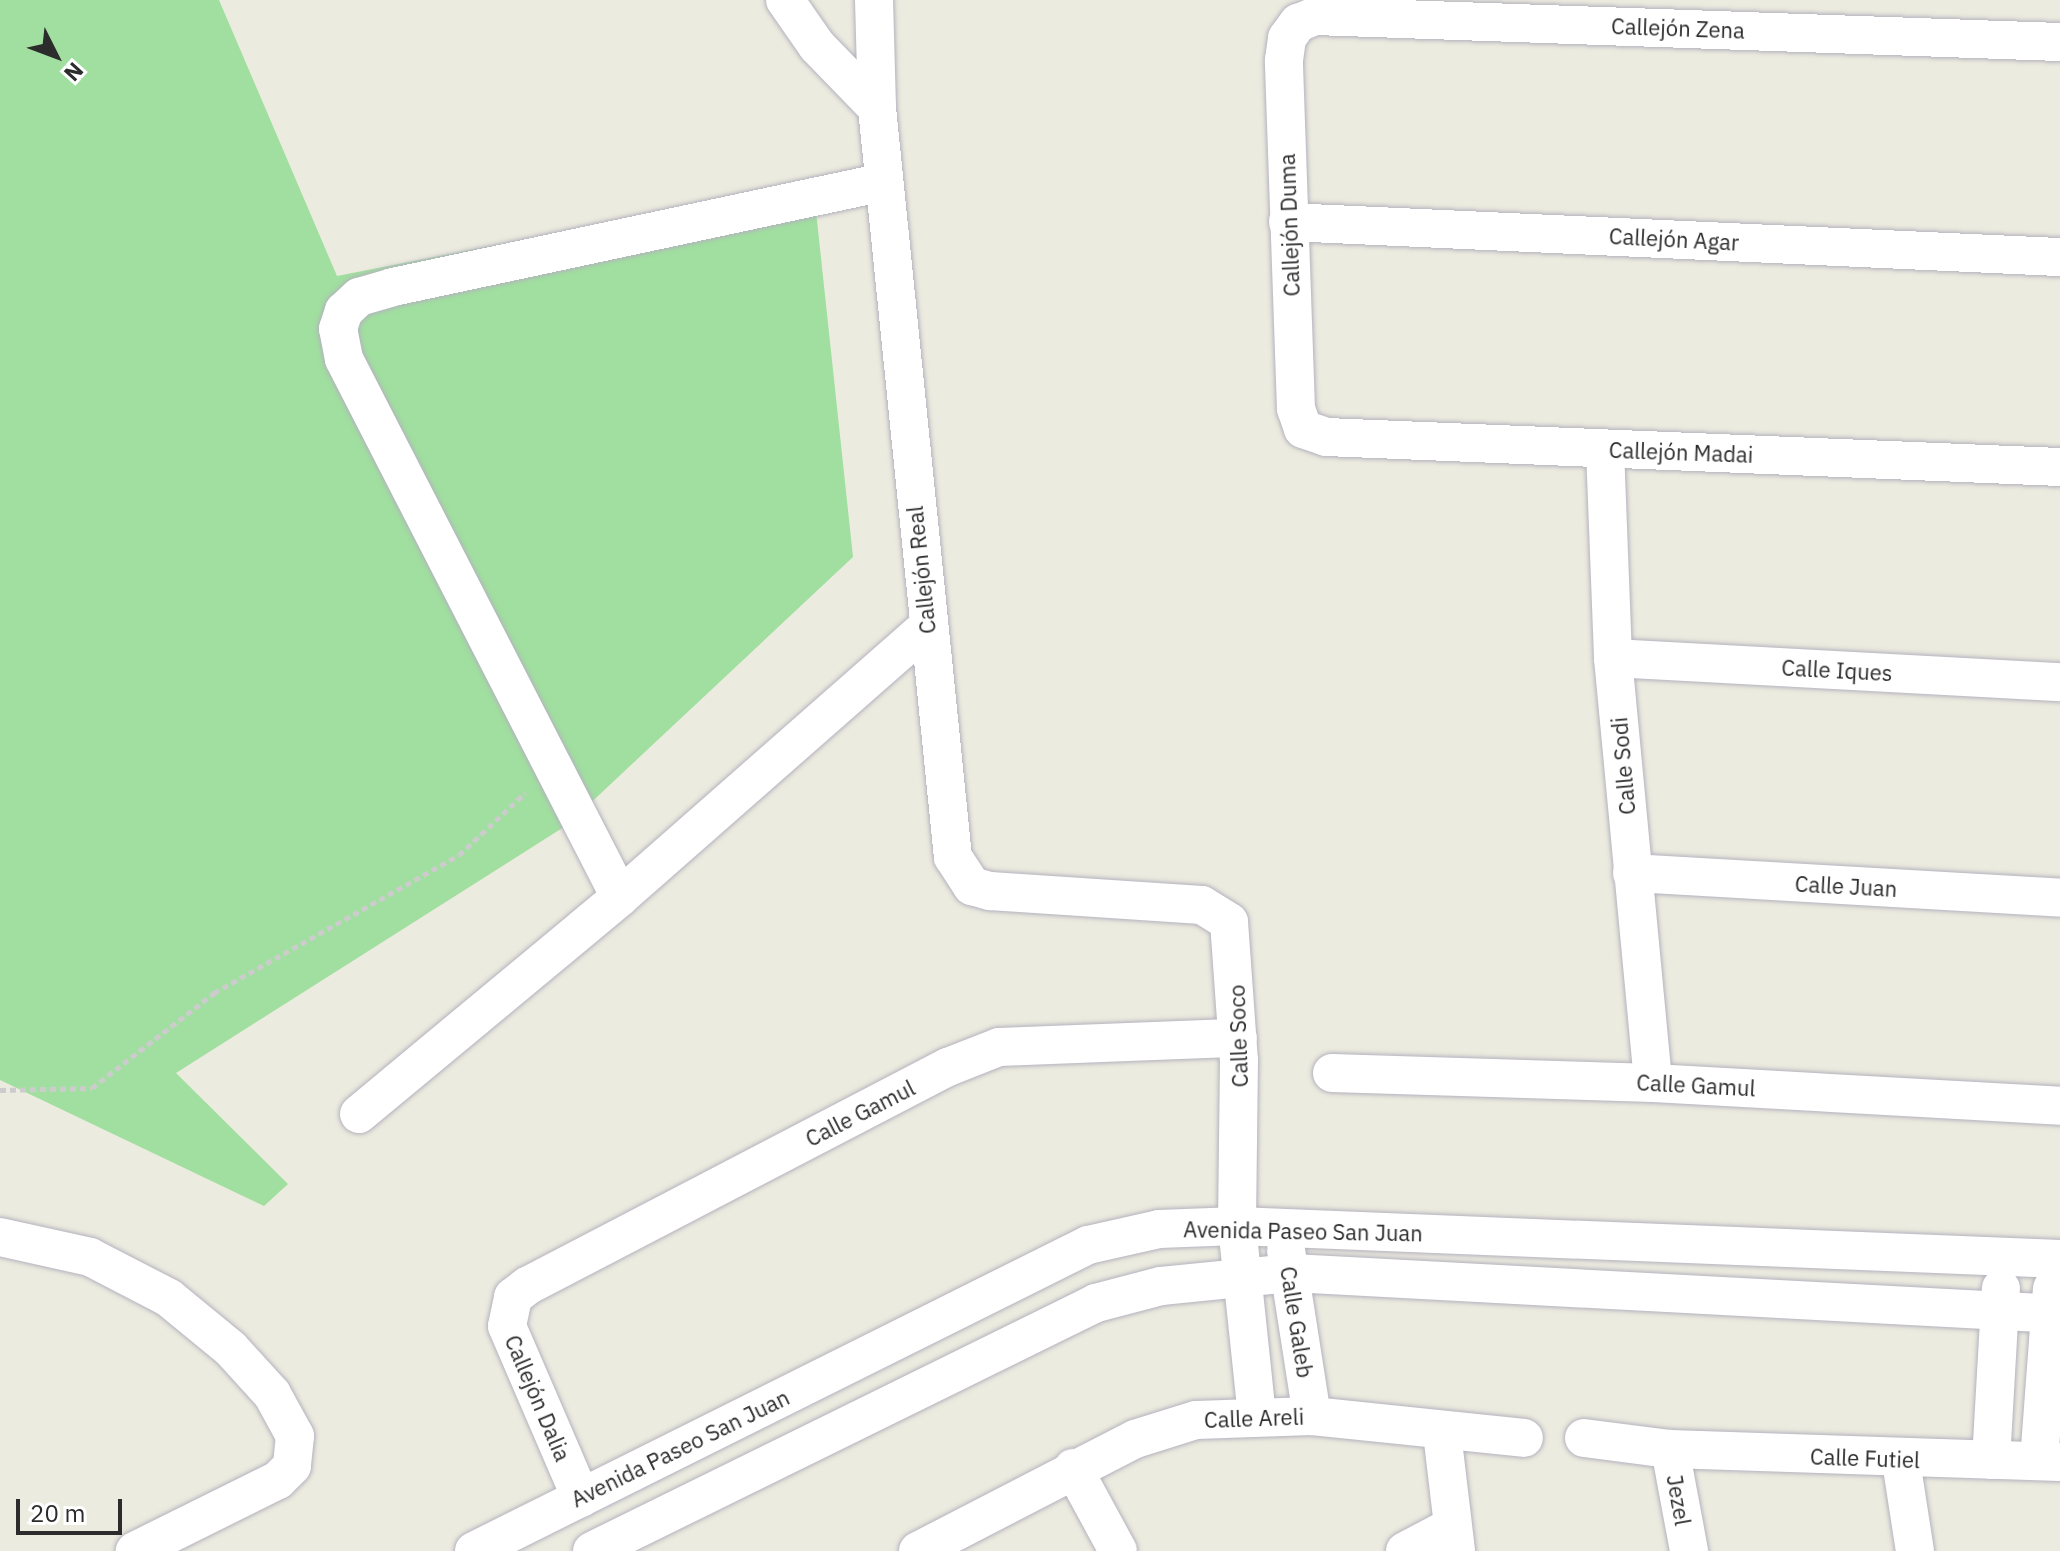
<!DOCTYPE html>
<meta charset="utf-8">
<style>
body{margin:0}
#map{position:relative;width:2060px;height:1551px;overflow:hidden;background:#ecebdf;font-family:"IBM Plex Sans",sans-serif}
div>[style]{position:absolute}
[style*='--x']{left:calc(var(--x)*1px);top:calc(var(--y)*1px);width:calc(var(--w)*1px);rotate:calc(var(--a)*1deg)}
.green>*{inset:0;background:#a0df9f}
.path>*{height:5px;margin-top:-2.5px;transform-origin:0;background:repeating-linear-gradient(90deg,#ccc 0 6px,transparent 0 10px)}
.roads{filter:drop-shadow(0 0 2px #b4b2be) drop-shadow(0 0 2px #b4b2be)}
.minor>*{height:38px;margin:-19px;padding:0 19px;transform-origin:19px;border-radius:19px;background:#fff}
span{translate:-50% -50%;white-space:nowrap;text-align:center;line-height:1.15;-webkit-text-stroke:7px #fff;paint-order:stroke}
.street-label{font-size:22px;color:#2c2c2c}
.north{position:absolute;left:16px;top:16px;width:80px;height:80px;-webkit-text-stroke:6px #fff;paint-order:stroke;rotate:132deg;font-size:22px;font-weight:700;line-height:32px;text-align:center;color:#2c2c2c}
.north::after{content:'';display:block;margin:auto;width:28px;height:36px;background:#2c2c2c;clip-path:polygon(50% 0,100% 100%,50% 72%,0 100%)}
.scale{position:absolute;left:16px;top:1499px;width:106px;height:36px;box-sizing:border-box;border:4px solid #2c2c2c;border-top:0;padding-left:10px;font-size:24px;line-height:28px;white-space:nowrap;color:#2c2c2c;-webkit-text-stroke:6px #fff;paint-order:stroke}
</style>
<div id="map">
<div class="green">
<div style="clip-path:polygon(0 0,219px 0,337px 276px,813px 183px,853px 557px,567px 825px,176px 1073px,288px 1184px,264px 1206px,0 1080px)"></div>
</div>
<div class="path">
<div style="--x:0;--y:1090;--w:92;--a:-1.2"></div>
<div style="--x:92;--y:1088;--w:155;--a:-37.9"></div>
<div style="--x:214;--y:993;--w:281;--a:-29.4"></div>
<div style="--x:459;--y:855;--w:91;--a:-43.2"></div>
</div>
<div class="roads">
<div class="minor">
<div style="--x:785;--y:0;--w:56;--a:55.2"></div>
<div style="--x:817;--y:46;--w:86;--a:45.9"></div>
<div style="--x:874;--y:0;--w:108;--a:88.4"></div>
<div style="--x:877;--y:108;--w:753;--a:84.21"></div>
<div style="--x:953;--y:857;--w:35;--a:57"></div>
<div style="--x:972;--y:886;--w:19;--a:16"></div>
<div style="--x:990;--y:891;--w:212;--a:3.8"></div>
<div style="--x:1202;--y:905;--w:32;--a:32"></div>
<div style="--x:1229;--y:922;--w:138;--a:85.9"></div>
<div style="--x:1239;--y:1060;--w:166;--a:90.7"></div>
<div style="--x:1237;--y:1226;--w:190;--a:84"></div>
<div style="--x:1288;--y:222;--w:773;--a:2.6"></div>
<div style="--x:1303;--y:429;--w:21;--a:-109"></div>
<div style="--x:1296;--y:409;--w:349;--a:-92"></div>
<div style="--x:1284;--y:60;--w:22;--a:-82"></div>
<div style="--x:1287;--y:38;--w:19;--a:-54"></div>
<div style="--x:1298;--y:23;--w:18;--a:-22"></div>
<div style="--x:1315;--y:16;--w:745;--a:2"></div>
<div style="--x:1303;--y:429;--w:24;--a:19"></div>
<div style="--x:1326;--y:437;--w:735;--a:2.34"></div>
<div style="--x:1605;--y:449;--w:209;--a:87.8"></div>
<div style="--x:1613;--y:658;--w:427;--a:84.6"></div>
<div style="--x:1613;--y:658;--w:448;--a:3.1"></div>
<div style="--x:1632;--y:873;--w:429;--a:3.3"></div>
<div style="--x:620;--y:897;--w:605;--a:-117.16"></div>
<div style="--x:344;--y:359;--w:31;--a:-101"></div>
<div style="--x:338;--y:329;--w:19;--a:-72"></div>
<div style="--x:344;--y:311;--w:21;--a:-43"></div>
<div style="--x:359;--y:297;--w:35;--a:-16"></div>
<div style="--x:393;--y:287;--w:502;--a:-12.07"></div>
<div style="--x:1332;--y:1073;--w:321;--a:1.8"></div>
<div style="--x:1653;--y:1083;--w:408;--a:3.2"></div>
<div style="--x:359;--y:1114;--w:339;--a:-39.7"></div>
<div style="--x:620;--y:897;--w:407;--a:-41.3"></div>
<div style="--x:0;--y:1237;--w:92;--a:12.5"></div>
<div style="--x:90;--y:1257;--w:89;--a:27.4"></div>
<div style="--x:169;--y:1298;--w:80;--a:39.4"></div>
<div style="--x:231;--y:1349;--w:61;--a:47.7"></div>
<div style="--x:272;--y:1394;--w:48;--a:61.3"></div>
<div style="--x:295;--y:1436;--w:30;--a:96"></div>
<div style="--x:292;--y:1466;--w:20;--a:135"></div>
<div style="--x:278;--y:1480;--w:160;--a:153.6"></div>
<div style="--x:1286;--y:1250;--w:168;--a:81.1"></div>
<div style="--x:1442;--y:1433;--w:119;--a:83.2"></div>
<div style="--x:1584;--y:1438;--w:87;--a:7.3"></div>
<div style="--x:1670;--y:1449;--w:390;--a:1.9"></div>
<div style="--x:1670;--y:1449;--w:104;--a:79.4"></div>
<div style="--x:1991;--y:1460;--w:172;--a:-86.7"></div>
<div style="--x:1901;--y:1461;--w:91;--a:81.2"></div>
<div style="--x:2039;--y:1461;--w:173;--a:-85.7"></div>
<div style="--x:1073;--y:1468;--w:94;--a:61.5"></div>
<div style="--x:581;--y:1498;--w:187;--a:-113.3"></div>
<div style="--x:507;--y:1326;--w:30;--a:-78"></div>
<div style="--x:513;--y:1297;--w:18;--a:-38"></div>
<div style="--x:527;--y:1286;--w:475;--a:-27.5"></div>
<div style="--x:948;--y:1067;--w:55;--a:-21.4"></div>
<div style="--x:999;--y:1047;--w:239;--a:-2.2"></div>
<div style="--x:474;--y:1551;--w:686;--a:-26.49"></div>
<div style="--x:1088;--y:1245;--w:73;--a:-12.7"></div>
<div style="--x:1159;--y:1229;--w:78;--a:-2.2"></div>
<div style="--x:1237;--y:1226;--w:824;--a:2.3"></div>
<div style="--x:592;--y:1551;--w:562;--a:-26.2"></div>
<div style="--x:1096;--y:1303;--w:67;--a:-14.7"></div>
<div style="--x:1161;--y:1286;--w:132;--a:-5.7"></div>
<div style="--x:1292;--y:1273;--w:769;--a:3.06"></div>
<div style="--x:918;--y:1551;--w:244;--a:-27.3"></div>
<div style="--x:1135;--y:1439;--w:64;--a:-17.3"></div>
<div style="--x:1196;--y:1420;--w:116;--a:-2"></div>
<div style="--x:1312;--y:1416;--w:213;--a:5.9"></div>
<div style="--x:1405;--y:1551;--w:52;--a:-27.6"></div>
</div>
</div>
<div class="street-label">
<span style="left:1678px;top:28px;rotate:2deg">Callejón Zena</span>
<span style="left:1289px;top:225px;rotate:-92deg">Callejón Duma</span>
<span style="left:1674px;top:239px;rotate:3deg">Callejón Agar</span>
<span style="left:1681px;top:452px;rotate:2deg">Callejón Madai</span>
<span style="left:921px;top:570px;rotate:-96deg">Callejón Real</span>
<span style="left:1837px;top:670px;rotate:3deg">Calle Iques</span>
<span style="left:1623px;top:766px;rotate:-95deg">Calle Sodi</span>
<span style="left:1846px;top:886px;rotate:3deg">Calle Juan</span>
<span style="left:1238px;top:1036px;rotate:-92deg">Calle Soco</span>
<span style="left:1696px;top:1085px;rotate:3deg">Calle Gamul</span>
<span style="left:860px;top:1113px;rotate:-27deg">Calle Gamul</span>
<span style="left:1303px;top:1231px;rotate:1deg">Avenida Paseo San Juan</span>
<span style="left:1297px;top:1322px;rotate:81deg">Calle Galeb</span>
<span style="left:538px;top:1398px;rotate:67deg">Callejón Dalia</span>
<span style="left:1254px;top:1418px;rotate:-2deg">Calle Areli</span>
<span style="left:680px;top:1448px;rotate:-26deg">Avenida Paseo San Juan</span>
<span style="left:1865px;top:1458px;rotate:2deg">Calle Futiel</span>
<span style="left:1679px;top:1500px;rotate:80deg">Jezel</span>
</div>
<div class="north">N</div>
<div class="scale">20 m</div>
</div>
